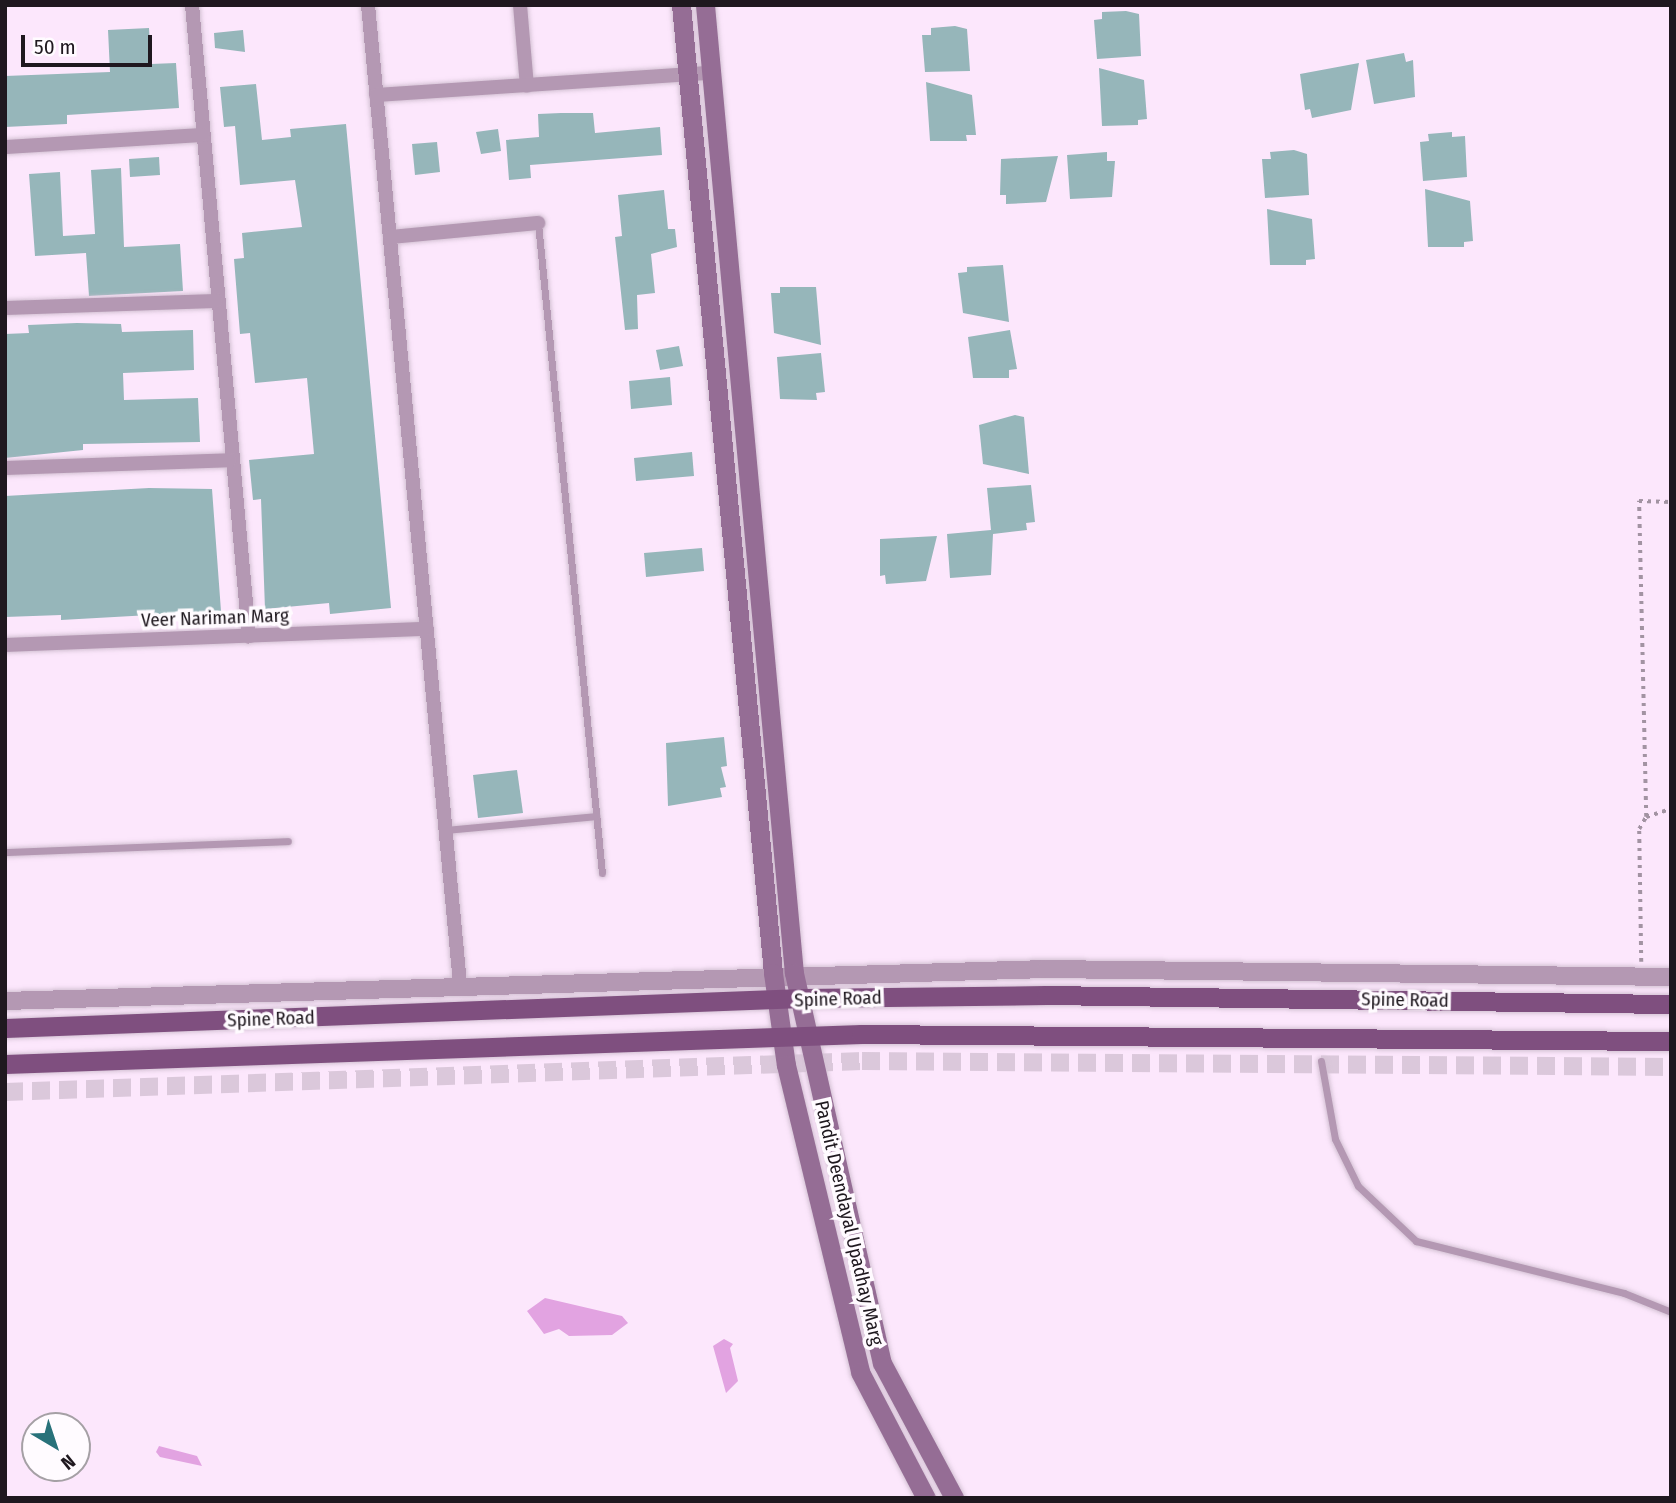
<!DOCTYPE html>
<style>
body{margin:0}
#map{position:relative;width:1676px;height:1503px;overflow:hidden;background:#fce7fc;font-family:"Fira Sans Condensed",sans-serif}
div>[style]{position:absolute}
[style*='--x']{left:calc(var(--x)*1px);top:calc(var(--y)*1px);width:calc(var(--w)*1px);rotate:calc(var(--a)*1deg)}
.water>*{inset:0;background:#e2a3e1}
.building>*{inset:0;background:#96b6ba}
.tertiary-tunnel>*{height:18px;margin-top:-9px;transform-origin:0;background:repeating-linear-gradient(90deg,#dbc8db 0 18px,transparent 0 27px)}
.path>*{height:3.5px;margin-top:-1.75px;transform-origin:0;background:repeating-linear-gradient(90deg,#a293a2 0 3.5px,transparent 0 8.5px)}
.roads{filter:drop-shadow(0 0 2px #d4c2d4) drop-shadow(0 0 2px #d4c2d4)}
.service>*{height:7px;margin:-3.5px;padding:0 3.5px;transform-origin:3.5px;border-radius:3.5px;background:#b498b3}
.minor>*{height:14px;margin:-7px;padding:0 7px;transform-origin:7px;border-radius:7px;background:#b498b3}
.tertiary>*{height:18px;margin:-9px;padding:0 9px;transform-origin:9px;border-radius:9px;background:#b498b3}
.secondary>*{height:19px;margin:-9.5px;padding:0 9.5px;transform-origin:9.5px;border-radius:9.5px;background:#956d95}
.primary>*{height:19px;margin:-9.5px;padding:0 9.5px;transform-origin:9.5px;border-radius:9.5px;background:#7f4f7f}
span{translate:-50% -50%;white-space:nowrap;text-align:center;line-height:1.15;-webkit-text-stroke:7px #fffbff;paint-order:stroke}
.street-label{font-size:19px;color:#1f181f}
.frame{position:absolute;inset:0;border:7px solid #1f181f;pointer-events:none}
.north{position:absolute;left:21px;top:1412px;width:70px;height:70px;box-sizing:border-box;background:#fffbff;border:2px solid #a5a0a5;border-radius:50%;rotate:141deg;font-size:19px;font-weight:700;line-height:28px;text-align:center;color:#1f181f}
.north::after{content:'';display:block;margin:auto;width:24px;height:32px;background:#28717a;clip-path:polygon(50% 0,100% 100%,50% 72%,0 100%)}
.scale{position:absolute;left:21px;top:35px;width:131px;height:32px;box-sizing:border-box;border:4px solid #1f181f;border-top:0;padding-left:9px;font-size:21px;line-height:24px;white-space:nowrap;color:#1f181f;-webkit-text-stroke:5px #fffbff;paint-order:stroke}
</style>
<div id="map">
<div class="water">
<div style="clip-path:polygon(545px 1298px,622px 1316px,628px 1323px,612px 1335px,569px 1336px,559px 1329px,544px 1334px,527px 1311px)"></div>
<div style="clip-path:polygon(724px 1339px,733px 1344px,730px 1348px,738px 1381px,726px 1393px,713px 1346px)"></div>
<div style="clip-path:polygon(159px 1446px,197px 1456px,202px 1466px,160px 1457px,156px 1452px)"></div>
</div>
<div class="building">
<div style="clip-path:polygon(1126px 11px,1139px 14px,1141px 56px,1097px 59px,1094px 20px,1102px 19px,1102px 12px)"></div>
<div style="clip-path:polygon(955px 26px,967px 29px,970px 71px,925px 72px,922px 35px,931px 35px,931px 28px)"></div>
<div style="clip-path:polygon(149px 28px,151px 64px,176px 63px,179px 108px,67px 115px,67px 124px,5px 127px,5px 76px,110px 72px,108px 30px)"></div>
<div style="clip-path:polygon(243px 30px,245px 52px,215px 48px,214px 33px)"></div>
<div style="clip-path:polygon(1404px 53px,1406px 62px,1413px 60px,1415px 97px,1374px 104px,1366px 60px)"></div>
<div style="clip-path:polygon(1359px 63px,1351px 110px,1312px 118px,1310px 109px,1305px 110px,1300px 74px)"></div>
<div style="clip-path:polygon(1099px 68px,1144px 80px,1147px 119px,1138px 120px,1138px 125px,1102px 126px)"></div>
<div style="clip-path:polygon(926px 82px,972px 95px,976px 135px,966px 135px,967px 141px,930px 141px)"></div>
<div style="clip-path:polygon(256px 84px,262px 140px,291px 137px,290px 129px,346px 124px,391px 608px,330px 614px,329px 603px,265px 609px,261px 499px,253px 500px,249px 460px,314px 454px,307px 378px,255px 383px,250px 333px,240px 334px,234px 259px,244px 258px,242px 233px,302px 227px,295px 180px,240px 185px,235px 126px,224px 127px,220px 87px)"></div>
<div style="clip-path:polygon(561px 113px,593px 113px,595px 133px,660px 127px,662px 155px,530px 165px,531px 178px,509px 180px,506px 140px,539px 137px,538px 114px)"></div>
<div style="clip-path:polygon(498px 129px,501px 151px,481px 154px,476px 132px)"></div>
<div style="clip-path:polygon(1452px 132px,1452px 137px,1465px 136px,1467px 177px,1423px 181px,1420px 142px,1429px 141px,1428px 134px)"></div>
<div style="clip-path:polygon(437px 142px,440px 172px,415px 175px,412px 144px)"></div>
<div style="clip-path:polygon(1294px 150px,1307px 154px,1309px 195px,1265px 198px,1262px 159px,1271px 159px,1270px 152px)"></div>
<div style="clip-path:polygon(1107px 152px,1107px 161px,1115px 161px,1112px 197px,1070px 199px,1067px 155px)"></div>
<div style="clip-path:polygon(1058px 156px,1046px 202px,1006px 204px,1006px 195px,1000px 195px,1001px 159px)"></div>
<div style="clip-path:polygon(159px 157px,160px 175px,130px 177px,129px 159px)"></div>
<div style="clip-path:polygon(121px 168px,124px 247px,180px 244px,183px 291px,89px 296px,86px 253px,35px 256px,29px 174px,60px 172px,63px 236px,95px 234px,91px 170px)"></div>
<div style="clip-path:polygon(1425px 189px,1470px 201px,1473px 241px,1464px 242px,1464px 247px,1428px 247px)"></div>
<div style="clip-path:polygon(664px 190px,668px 229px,675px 229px,677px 247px,651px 254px,655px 293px,637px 295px,638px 329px,625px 330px,615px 237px,622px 236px,618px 195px)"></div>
<div style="clip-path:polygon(1267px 209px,1312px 219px,1315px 259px,1306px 260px,1306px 265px,1270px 265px)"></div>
<div style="clip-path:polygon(1003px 265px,1009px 322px,963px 313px,958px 273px,967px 272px,967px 267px)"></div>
<div style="clip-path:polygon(780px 287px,816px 287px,821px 345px,774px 333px,771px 293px,780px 293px)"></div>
<div style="clip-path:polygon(77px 323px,121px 324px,122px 332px,193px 330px,194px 370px,123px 373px,124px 400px,198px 398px,200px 442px,83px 444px,83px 450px,5px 458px,5px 334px,29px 333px,28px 325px)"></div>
<div style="clip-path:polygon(1010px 330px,1017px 369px,1009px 370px,1009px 378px,973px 378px,968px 337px)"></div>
<div style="clip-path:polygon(679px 346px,683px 366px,660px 370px,656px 350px)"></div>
<div style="clip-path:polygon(821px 353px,825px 392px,816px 393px,817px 400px,780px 399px,777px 357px)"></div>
<div style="clip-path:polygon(670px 377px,672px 405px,631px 409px,629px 381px)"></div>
<div style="clip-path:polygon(1015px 415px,1024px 417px,1029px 474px,983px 464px,979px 425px)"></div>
<div style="clip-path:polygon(692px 452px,694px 476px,636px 481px,634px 458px)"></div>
<div style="clip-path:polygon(1031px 485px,1035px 522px,1026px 523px,1027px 530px,993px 534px,991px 575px,950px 578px,947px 534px,991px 530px,987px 488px)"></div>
<div style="clip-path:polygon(149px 488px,212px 489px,221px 611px,61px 620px,61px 615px,5px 617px,5px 496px)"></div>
<div style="clip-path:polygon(937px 536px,926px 581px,886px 584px,885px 575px,880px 576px,880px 539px)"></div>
<div style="clip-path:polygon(702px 548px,704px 571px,646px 577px,644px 553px)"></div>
<div style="clip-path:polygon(724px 737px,727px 766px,721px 767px,726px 787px,720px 788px,722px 797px,668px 806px,666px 743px)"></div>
<div style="clip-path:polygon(517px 770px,523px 813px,478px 818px,473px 775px)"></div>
</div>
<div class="tertiary-tunnel">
<div style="--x:5;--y:1092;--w:858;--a:-2.07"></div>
<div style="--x:862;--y:1061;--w:809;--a:0.42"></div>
</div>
<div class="path">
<div style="--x:1646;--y:817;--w:316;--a:-91.3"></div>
<div style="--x:1639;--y:501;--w:32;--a:2"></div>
<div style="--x:1641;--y:962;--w:133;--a:-90.9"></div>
<div style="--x:1639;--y:829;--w:14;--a:-60"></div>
<div style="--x:1646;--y:817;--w:26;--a:-18"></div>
</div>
<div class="roads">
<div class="service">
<div style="--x:538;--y:223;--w:653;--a:84.38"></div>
<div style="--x:446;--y:830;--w:151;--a:-5.3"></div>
<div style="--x:5;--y:852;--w:283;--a:-2.2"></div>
<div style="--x:1321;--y:1061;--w:79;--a:79.8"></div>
<div style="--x:1335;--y:1139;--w:52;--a:63.9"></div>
<div style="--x:1358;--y:1186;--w:80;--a:43.5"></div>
<div style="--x:1416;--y:1241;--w:214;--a:14"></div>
<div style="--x:1624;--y:1293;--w:51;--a:22"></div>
</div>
<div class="minor">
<div style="--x:192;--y:5;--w:634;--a:84.84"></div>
<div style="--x:368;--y:5;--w:983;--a:84.63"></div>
<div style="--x:520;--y:5;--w:81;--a:85.1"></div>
<div style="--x:376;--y:95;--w:336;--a:-3.8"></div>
<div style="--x:5;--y:147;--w:198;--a:-3.5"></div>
<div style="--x:390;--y:237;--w:149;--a:-5.4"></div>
<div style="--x:5;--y:308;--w:211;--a:-1.9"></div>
<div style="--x:5;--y:468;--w:225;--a:-2"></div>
<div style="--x:5;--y:645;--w:422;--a:-2.2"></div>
</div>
<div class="tertiary">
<div style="--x:5;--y:1001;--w:1041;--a:-1.76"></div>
<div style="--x:1046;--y:969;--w:625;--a:0.73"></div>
</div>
<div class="secondary">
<div style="--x:681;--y:5;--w:972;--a:84.57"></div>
<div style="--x:773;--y:973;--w:93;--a:82"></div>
<div style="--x:786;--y:1065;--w:316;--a:76.4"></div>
<div style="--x:860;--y:1372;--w:142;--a:62.4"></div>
<div style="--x:705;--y:5;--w:972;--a:84.75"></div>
<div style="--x:794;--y:973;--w:400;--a:77.3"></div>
<div style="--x:882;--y:1363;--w:153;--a:61.9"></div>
</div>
<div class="primary">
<div style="--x:5;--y:1028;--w:798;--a:-2.16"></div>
<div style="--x:802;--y:998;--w:244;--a:-0.7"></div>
<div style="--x:1046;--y:995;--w:625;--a:0.83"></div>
<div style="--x:5;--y:1064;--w:857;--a:-2.01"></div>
<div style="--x:861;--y:1034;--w:810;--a:0.5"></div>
</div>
</div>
<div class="street-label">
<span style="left:215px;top:618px;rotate:-2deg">Veer Nariman Marg</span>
<span style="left:838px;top:999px;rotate:-2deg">Spine Road</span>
<span style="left:1405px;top:1000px;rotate:1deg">Spine Road</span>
<span style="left:271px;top:1019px;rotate:-2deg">Spine Road</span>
<span style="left:849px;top:1223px;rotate:77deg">Pandit Deendayal Upadhay Marg</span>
</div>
<div class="frame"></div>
<div class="north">N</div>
<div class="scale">50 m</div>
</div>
